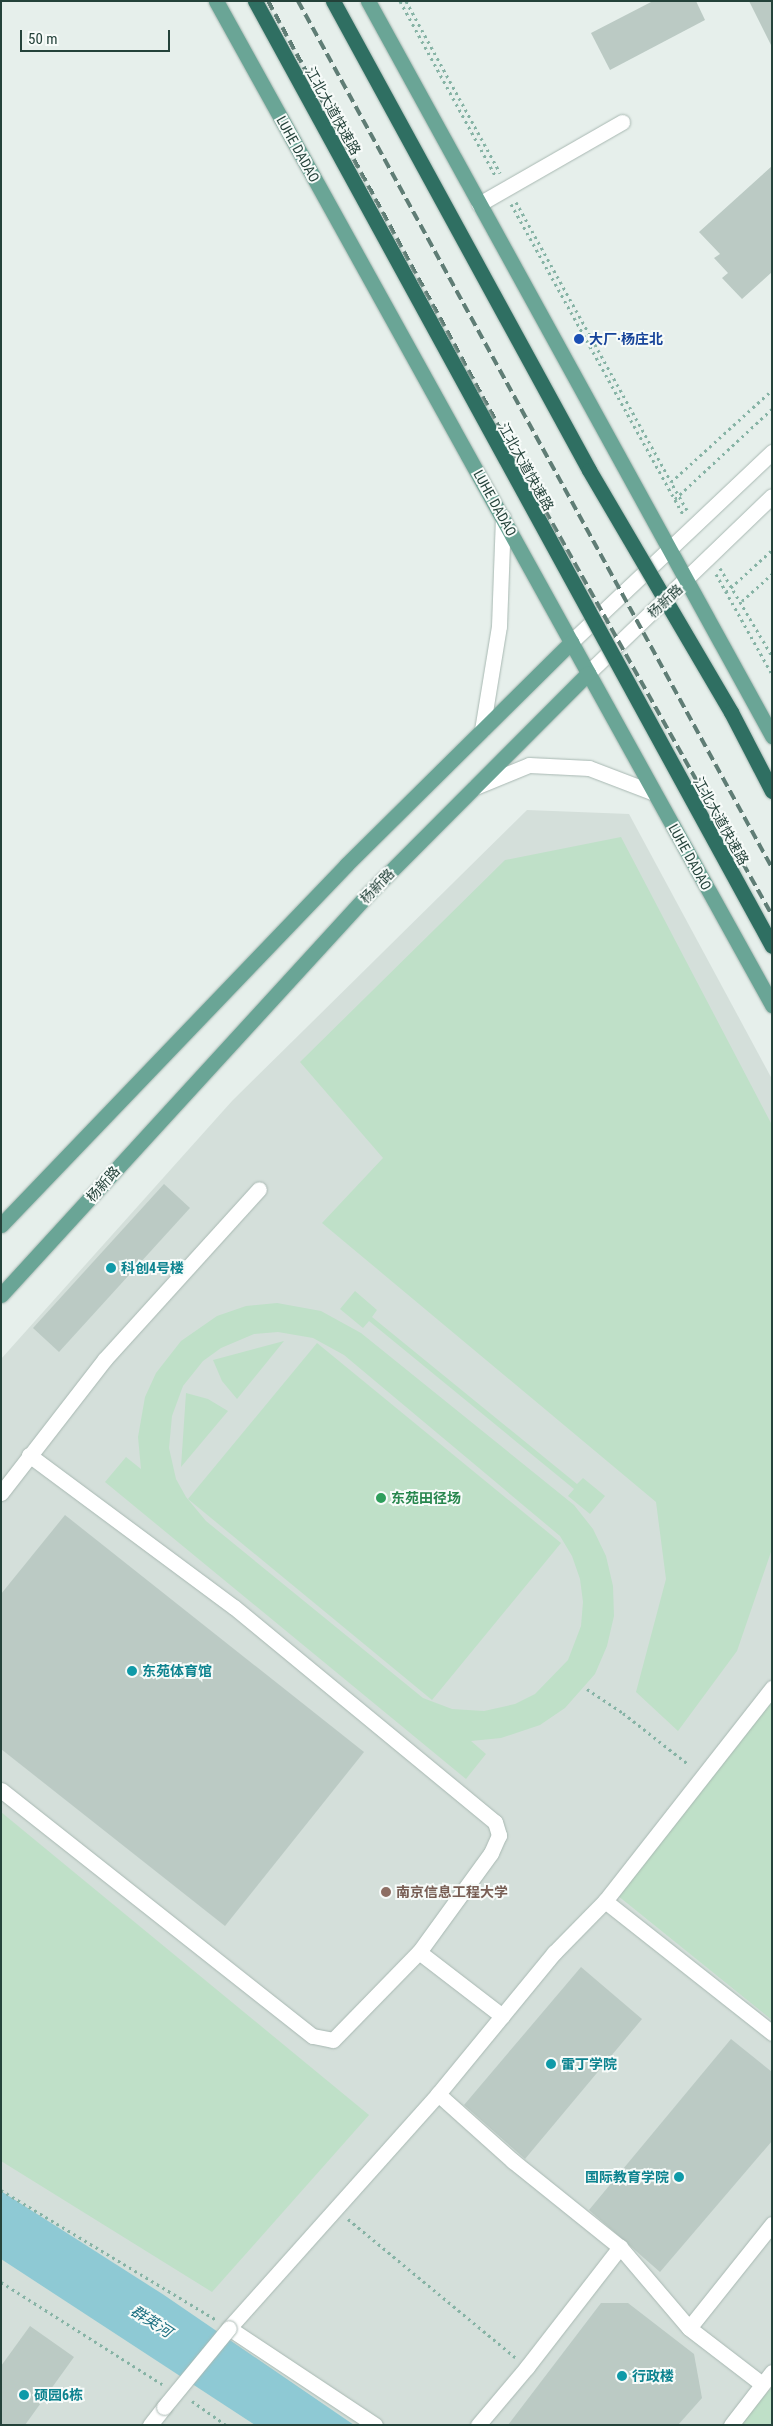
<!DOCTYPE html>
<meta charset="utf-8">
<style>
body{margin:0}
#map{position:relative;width:773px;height:2426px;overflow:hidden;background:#e6efeb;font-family:"Roboto Condensed","Noto Sans SC",sans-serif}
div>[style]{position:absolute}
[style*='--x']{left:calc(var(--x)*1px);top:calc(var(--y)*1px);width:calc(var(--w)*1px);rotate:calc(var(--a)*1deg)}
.built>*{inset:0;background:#d4dfda}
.green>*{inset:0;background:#bfe0c8}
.water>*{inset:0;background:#8ec9d4}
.building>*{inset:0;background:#bbcac4}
.path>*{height:3px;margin-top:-1.5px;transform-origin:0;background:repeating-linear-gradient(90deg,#86b3a5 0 2.5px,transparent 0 6.5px)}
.roads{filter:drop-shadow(0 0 1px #a8b8b2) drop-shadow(0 0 1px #a8b8b2)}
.minor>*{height:15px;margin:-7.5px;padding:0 7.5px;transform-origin:7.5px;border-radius:7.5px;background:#fff}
.major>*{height:15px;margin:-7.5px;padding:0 7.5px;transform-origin:7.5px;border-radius:7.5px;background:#6aa596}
.rail>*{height:4px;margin-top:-2px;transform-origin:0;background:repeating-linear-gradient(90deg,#5f7d75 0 10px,transparent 0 15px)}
.bridges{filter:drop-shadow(0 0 1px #a8b8b2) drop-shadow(0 0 1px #a8b8b2)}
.minor-bridge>*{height:15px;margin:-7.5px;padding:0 7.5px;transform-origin:7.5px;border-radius:7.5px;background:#fff}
.highway-bridge>*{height:15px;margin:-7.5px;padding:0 7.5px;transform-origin:7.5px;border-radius:7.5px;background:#2f6f62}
.dots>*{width:14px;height:14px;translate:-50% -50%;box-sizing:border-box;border:2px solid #f7fbf9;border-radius:50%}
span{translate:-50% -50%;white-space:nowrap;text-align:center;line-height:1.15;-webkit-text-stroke:4px #f7fbf9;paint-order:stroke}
.street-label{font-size:14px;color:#24423a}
.transit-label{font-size:14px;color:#164399;font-weight:700}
.left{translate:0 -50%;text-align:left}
.culture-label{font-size:14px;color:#0d838f;font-weight:700}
.right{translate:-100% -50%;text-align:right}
.leisure-label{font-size:14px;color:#27864d;font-weight:700}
.education-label{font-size:14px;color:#785e54;font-weight:700}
.water-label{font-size:15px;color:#1c6f80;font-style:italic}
.frame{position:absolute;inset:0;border:2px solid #24423a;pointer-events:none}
.scale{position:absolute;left:20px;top:30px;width:150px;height:22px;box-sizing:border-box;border:2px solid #24423a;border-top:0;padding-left:6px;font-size:15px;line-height:18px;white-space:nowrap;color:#24423a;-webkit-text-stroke:4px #f7fbf9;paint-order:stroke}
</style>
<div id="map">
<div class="built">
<div style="clip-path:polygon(527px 810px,629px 814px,772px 1079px,772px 2425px,1px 2425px,1px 1359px,232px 1101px)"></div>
</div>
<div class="green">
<div style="clip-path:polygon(621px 837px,772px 1125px,772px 1549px,737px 1651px,678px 1731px,636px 1692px,666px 1579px,656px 1502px,322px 1223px,383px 1158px,300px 1062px,505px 860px)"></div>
<div style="clip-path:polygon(355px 1291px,377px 1310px,372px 1317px,577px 1484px,583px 1478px,605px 1496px,590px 1514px,568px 1496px,574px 1489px,369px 1321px,363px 1328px,340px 1309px)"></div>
<div style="clip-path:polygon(evenodd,277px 1303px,321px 1311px,361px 1333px,574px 1505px,593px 1529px,606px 1556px,613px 1586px,614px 1616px,607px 1646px,595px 1674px,565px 1708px,540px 1725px,501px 1738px,471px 1741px,486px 1754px,466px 1779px,105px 1482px,126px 1457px,141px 1469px,138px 1437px,145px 1397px,156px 1373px,181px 1341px,217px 1316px,246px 1306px,277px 1303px,278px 1332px,313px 1338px,344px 1355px,560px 1536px,572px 1556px,580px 1579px,583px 1602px,581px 1626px,568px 1660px,535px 1694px,515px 1704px,484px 1711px,452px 1709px,423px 1698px,206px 1521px,186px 1497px,176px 1479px,169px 1448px,172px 1416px,183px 1386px,203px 1361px,221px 1348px,254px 1334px,278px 1332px)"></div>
<div style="clip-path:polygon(284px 1341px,237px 1399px,222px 1381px,213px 1360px)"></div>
<div style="clip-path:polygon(317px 1343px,561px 1543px,432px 1700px,188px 1499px)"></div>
<div style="clip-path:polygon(186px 1393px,208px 1399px,228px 1411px,181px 1467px)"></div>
<div style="clip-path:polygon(772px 1693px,772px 2020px,607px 1887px)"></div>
<div style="clip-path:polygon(1px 1812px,369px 2115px,212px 2292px,1px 2161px)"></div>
<div style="clip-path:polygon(772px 2387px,772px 2425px,739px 2425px)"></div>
</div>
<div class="water">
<div style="clip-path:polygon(1px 2191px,164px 2295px,354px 2425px,255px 2425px,1px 2259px)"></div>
</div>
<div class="building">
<div style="clip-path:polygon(653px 1px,696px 1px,705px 20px,610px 70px,591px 33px)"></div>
<div style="clip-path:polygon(749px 1px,772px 1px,772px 47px)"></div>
<div style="clip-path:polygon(772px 166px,772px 272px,742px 299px,722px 278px,728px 273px,714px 258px,720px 254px,699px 232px)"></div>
<div style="clip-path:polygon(164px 1184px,190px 1208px,59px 1352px,33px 1328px)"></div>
<div style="clip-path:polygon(65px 1515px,364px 1752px,225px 1926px,1px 1749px,1px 1594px)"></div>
<div style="clip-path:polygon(581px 1967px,642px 2019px,525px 2159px,464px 2105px)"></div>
<div style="clip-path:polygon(731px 2039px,772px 2072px,772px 2141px,660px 2272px,589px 2210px)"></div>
<div style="clip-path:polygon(601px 2303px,628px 2303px,694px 2354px,702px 2398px,678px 2425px,508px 2425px)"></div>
<div style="clip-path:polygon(30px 2326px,74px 2357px,25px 2425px,1px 2425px,1px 2366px)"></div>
</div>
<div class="path">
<div style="--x:400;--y:1;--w:198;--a:61.4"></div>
<div style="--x:406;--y:1;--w:196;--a:61.3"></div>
<div style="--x:516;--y:202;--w:320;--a:61"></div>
<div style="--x:511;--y:204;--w:355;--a:61"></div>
<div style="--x:675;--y:499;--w:132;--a:-42.9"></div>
<div style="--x:687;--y:510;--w:32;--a:-120"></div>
<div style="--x:671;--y:482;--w:137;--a:-42.3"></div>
<div style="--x:720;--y:568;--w:102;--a:59.4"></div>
<div style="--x:716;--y:574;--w:115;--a:60.8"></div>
<div style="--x:726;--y:592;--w:62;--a:-42.4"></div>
<div style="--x:742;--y:601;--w:40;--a:-42"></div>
<div style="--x:587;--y:1689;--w:43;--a:33.7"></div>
<div style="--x:623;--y:1713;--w:83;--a:38.1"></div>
<div style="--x:1;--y:2190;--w:250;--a:31.1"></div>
<div style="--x:348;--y:2219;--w:217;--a:39.6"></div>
<div style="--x:1;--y:2282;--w:191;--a:32.4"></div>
<div style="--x:192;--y:2401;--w:42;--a:35.2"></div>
</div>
<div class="roads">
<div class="minor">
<div style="--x:479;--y:204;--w:165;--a:-29.8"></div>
<div style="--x:571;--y:642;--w:277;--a:-43.4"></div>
<div style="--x:588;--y:673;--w:255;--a:-43.9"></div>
<div style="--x:482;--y:730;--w:105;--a:-80.7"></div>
<div style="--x:499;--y:626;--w:109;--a:-87.9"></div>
<div style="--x:475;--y:787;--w:58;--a:-22.2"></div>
<div style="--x:529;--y:765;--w:60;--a:2.9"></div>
<div style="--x:589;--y:768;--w:70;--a:21"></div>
<div style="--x:29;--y:1455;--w:255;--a:36.6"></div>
<div style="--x:234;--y:1607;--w:338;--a:39.5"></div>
<div style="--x:495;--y:1822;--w:14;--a:73"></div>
<div style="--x:499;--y:1835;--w:20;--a:114"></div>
<div style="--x:491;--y:1853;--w:122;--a:126"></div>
<div style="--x:419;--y:1952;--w:105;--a:37.6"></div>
<div style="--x:1;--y:1493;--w:170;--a:-52.2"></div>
<div style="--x:105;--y:1359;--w:229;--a:-47.8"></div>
<div style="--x:1;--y:1790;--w:397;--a:38.3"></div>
<div style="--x:313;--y:2036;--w:20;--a:11"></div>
<div style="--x:333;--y:2040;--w:123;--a:-45.7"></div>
<div style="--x:605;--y:1901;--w:213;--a:38.3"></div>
<div style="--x:438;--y:2094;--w:101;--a:41.8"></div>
<div style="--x:513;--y:2161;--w:137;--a:38.8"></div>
<div style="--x:620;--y:2247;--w:106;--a:49.6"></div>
<div style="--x:689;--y:2328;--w:92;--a:37.5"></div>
<div style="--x:689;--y:2328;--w:133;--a:-51.4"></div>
<div style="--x:150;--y:2425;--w:23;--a:-52"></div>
<div style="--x:375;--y:2425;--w:175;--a:-146.4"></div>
<div style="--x:229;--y:2328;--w:314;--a:-48.2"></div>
<div style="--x:438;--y:2094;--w:183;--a:-50.6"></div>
<div style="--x:554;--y:1953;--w:73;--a:-45.6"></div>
<div style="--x:605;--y:1901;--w:271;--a:-51.9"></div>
<div style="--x:478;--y:2425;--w:76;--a:-49.8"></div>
<div style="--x:527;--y:2367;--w:152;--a:-52.2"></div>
<div style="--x:731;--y:2425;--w:67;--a:-52.3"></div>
</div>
<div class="major">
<div style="--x:216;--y:1;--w:1148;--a:61.02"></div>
<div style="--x:368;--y:1;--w:839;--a:61.2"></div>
<div style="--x:1;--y:1225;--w:499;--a:-46.2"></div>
<div style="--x:346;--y:865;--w:317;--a:-44.7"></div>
<div style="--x:1;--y:1295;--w:544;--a:-47.53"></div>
<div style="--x:368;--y:894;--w:312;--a:-45.1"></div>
</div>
</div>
<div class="rail">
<div style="--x:268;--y:1;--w:535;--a:61.52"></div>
<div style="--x:523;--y:471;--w:509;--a:60.72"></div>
<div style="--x:298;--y:1;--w:988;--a:61.33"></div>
</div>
<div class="bridges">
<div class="minor-bridge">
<div style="--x:164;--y:2407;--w:102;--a:-50.6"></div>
</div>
<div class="highway-bridge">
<div style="--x:255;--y:1;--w:1077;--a:61.32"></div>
<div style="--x:333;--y:1;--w:534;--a:61.37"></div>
<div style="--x:589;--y:470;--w:281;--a:59.6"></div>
<div style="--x:731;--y:712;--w:89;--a:62.6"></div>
</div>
</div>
<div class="dots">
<div style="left:579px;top:339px;background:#1a4fb4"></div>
<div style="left:111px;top:1268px;background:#0f9aa8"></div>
<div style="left:381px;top:1498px;background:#2e9e5b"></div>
<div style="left:132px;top:1671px;background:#0f9aa8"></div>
<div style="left:386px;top:1892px;background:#8d6e63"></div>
<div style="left:551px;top:2064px;background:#0f9aa8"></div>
<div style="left:679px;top:2177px;background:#0f9aa8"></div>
<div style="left:622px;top:2376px;background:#0f9aa8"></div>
<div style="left:24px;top:2395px;background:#0f9aa8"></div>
</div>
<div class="street-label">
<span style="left:333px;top:111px;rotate:61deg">江北大道快速路</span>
<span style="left:298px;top:149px;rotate:61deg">LUHE DADAO</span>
<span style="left:526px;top:467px;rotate:61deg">江北大道快速路</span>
<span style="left:495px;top:503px;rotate:61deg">LUHE DADAO</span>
<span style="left:665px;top:601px;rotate:-43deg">杨新路</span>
<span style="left:721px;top:821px;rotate:61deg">江北大道快速路</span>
<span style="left:690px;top:857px;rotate:61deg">LUHE DADAO</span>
<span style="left:377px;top:886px;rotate:-46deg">杨新路</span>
<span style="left:103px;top:1184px;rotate:-48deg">杨新路</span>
</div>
<div class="transit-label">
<span class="left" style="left:589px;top:339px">大厂·杨庄北</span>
</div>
<div class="culture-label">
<span class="left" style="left:121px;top:1268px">科创4号楼</span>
<span class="left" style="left:142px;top:1671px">东苑体育馆</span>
<span class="left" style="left:561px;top:2064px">雷丁学院</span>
<span class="right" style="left:669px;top:2177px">国际教育学院</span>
<span class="left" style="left:632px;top:2376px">行政楼</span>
<span class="left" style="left:34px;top:2395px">硕园6栋</span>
</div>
<div class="leisure-label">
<span class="left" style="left:391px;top:1498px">东苑田径场</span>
</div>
<div class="education-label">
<span class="left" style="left:396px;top:1892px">南京信息工程大学</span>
</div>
<div class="water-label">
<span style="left:151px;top:2322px;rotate:33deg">群英河</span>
</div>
<div class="frame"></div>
<div class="scale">50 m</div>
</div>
